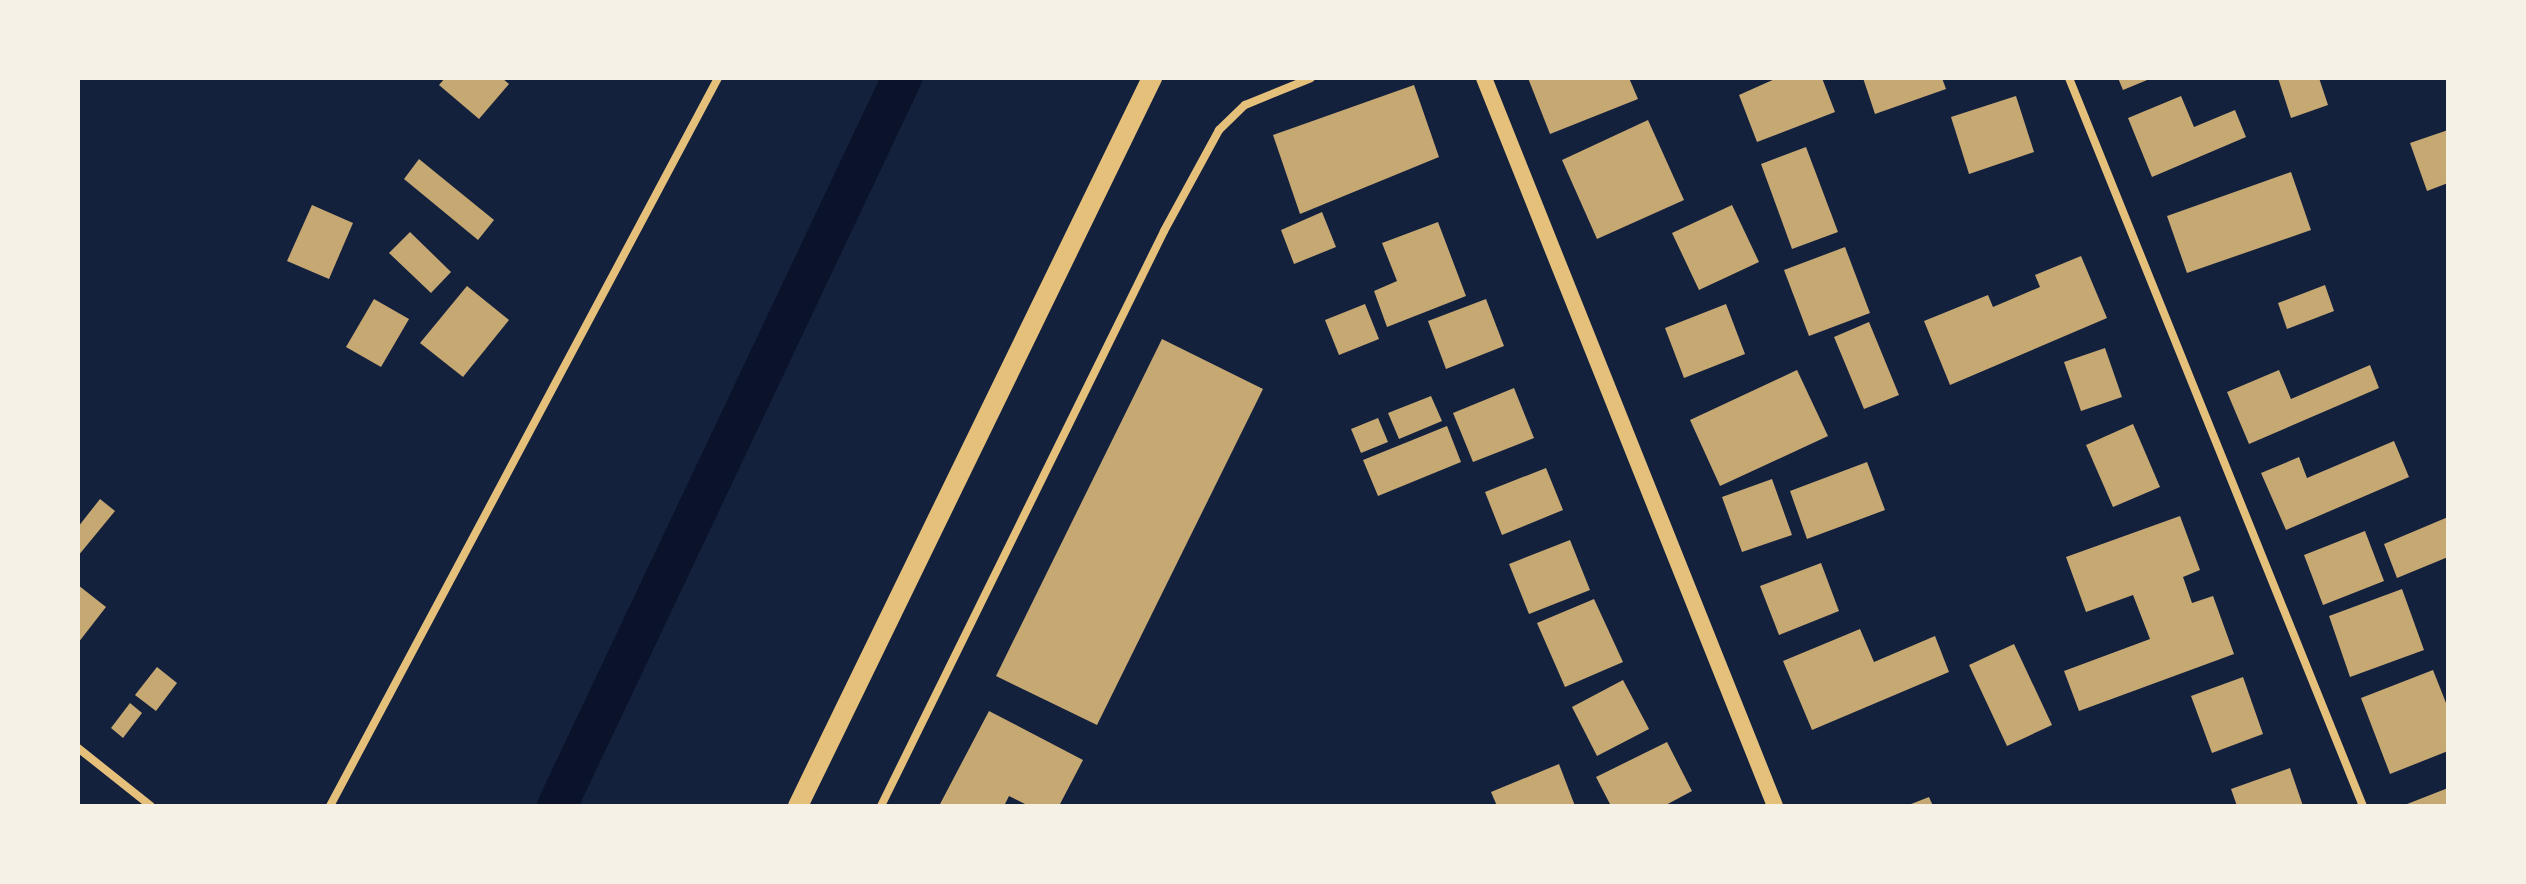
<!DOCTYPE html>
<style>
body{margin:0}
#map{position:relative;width:2526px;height:884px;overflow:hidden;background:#14213d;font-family:"Noto Sans",sans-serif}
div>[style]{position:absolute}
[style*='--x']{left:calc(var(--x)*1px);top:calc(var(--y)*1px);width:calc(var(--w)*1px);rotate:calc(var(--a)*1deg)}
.canal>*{height:40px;margin:-20px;padding:0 20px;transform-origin:20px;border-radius:20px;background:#0b132b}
.building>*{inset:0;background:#c6a872}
.minor>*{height:8px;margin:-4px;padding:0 4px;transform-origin:4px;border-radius:4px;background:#e5c07b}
.secondary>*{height:16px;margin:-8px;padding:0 8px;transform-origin:8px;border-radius:8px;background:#e5c07b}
.primary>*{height:20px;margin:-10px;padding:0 10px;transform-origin:10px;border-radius:10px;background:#e5c07b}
span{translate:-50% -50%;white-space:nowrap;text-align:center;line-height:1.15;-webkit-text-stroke:7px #f6f1e7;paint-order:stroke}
.frame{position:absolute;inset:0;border:80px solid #f6f1e7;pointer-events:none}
</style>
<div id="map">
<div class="canal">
<div style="--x:557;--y:806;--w:806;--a:-64.64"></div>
</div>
<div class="building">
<div style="clip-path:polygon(445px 78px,502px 78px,509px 84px,479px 119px,439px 85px)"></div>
<div style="clip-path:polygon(1528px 78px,1629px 78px,1638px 99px,1550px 134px)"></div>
<div style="clip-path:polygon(1822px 78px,1835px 112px,1757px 142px,1739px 95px,1777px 78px)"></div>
<div style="clip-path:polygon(1863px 78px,1942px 78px,1946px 89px,1875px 114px)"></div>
<div style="clip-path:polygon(2118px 78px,2152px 78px,2123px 90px)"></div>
<div style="clip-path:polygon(2278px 78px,2319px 78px,2328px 105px,2291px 118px)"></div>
<div style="clip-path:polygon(1414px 85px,1439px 157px,1300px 214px,1273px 135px)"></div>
<div style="clip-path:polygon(2016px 96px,2034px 152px,1969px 174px,1951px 117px)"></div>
<div style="clip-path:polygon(2181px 96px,2194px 127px,2235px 110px,2246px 137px,2152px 177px,2128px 118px)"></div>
<div style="clip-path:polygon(1648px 120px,1684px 200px,1597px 239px,1562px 160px)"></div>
<div style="clip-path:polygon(2448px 130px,2448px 183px,2427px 191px,2410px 143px)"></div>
<div style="clip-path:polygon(1806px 147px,1838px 232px,1792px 249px,1761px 164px)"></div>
<div style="clip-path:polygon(419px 159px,494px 220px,478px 240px,404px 179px)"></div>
<div style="clip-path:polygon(2291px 172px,2311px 230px,2187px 273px,2167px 216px)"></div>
<div style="clip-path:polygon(312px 205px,353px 223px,329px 279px,287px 261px)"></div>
<div style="clip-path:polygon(1732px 205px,1759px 262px,1699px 290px,1672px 233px)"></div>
<div style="clip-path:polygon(1322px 212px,1336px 247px,1294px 264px,1281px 230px)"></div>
<div style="clip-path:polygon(1438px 222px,1466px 296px,1387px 327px,1374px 291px,1397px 281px,1382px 243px)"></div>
<div style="clip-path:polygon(410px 232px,451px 272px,431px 293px,389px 253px)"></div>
<div style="clip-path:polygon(1845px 247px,1870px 313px,1809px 336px,1784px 270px)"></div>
<div style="clip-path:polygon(2081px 256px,2107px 318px,1950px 385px,1924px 321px,1988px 295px,1993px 307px,2040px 287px,2035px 275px)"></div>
<div style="clip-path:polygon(2325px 285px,2334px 311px,2287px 329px,2278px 303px)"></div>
<div style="clip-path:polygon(467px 286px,509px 320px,463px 377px,420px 343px)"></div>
<div style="clip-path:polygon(374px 299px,409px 319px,381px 367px,346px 347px)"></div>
<div style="clip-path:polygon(1486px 299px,1504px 346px,1446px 369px,1428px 321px)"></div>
<div style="clip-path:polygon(1365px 304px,1379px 339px,1339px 355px,1325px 320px)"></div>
<div style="clip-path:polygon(1726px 304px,1745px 354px,1684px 378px,1665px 328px)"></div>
<div style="clip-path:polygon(1869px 322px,1899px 395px,1864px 409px,1834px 337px)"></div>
<div style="clip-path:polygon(1162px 339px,1263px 389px,1097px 725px,996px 676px)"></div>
<div style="clip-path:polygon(2105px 348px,2122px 397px,2081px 411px,2064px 362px)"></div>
<div style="clip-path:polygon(2370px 365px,2379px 388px,2249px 444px,2227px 392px,2279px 370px,2291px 399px)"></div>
<div style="clip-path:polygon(1797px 370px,1828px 436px,1720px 486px,1690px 420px)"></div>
<div style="clip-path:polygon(1514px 388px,1534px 438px,1473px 462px,1453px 413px)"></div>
<div style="clip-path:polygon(1431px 396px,1442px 421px,1399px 439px,1388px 413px)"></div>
<div style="clip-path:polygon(1378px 418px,1388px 442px,1361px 453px,1351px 429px)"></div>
<div style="clip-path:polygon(2133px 424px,2160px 487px,2113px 507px,2086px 445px)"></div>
<div style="clip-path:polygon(1447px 426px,1461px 462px,1378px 496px,1363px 460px)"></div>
<div style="clip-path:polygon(2394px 441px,2409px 477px,2286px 530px,2261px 473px,2299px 457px,2307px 478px)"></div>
<div style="clip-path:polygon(1867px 462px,1885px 510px,1807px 539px,1790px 491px)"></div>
<div style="clip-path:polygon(1546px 468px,1563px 510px,1502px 535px,1485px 492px)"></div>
<div style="clip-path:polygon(1772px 479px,1792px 535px,1742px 552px,1722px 497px)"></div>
<div style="clip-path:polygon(100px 499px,115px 511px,78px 556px,78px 527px)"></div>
<div style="clip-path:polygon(2180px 516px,2200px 570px,2183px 577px,2192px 603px,2213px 596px,2234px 654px,2079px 711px,2064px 671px,2150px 639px,2133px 595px,2086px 612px,2066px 557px)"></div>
<div style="clip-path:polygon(2448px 517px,2448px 557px,2397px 578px,2384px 544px)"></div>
<div style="clip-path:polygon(2365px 531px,2384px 581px,2323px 605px,2304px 555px)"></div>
<div style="clip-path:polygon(1570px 540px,1590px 590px,1529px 614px,1509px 564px)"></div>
<div style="clip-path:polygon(1821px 563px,1839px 611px,1779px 635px,1760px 586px)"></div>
<div style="clip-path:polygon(78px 585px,106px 607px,78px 643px)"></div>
<div style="clip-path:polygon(2402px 589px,2424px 650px,2350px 677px,2329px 616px)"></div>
<div style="clip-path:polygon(1594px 599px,1623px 662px,1565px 687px,1537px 623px)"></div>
<div style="clip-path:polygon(1860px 629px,1874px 662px,1935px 636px,1949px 672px,1812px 730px,1783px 661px)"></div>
<div style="clip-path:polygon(2014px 644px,2052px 725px,2007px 746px,1969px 665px)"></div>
<div style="clip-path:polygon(157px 667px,177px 683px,156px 711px,135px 695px)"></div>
<div style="clip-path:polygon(2433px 670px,2448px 708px,2448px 751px,2390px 774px,2361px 698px)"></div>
<div style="clip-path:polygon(2243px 677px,2263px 734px,2212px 753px,2191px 696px)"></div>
<div style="clip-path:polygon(1623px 680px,1649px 729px,1597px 756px,1572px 707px)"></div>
<div style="clip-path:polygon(130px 703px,142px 713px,123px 738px,111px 728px)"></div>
<div style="clip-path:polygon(989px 711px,1083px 760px,1059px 806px,1029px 806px,1009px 796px,1004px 806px,939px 806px)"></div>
<div style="clip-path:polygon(1667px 742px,1692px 791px,1664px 806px,1611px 806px,1596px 777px)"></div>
<div style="clip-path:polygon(1559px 764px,1575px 806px,1497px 806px,1491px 792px)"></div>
<div style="clip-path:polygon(2290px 768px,2303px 806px,2237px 806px,2231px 789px)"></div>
<div style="clip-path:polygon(2448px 788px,2448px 806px,2402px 806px)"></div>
<div style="clip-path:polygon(1929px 797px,1933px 806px,1906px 806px)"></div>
</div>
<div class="minor">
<div style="--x:2069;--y:78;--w:785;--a:68.01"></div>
<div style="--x:78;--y:748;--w:93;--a:38.5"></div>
<div style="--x:330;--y:806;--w:825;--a:-61.94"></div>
<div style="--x:881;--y:806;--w:641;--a:-63.79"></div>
<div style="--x:1164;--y:231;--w:115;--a:-61.4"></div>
<div style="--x:1219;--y:130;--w:36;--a:-44"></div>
<div style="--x:1245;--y:105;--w:71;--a:-22.2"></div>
</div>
<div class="secondary">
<div style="--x:1484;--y:78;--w:784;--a:68.21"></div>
</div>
<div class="primary">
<div style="--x:798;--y:806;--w:810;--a:-64.07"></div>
</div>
<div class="frame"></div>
</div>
